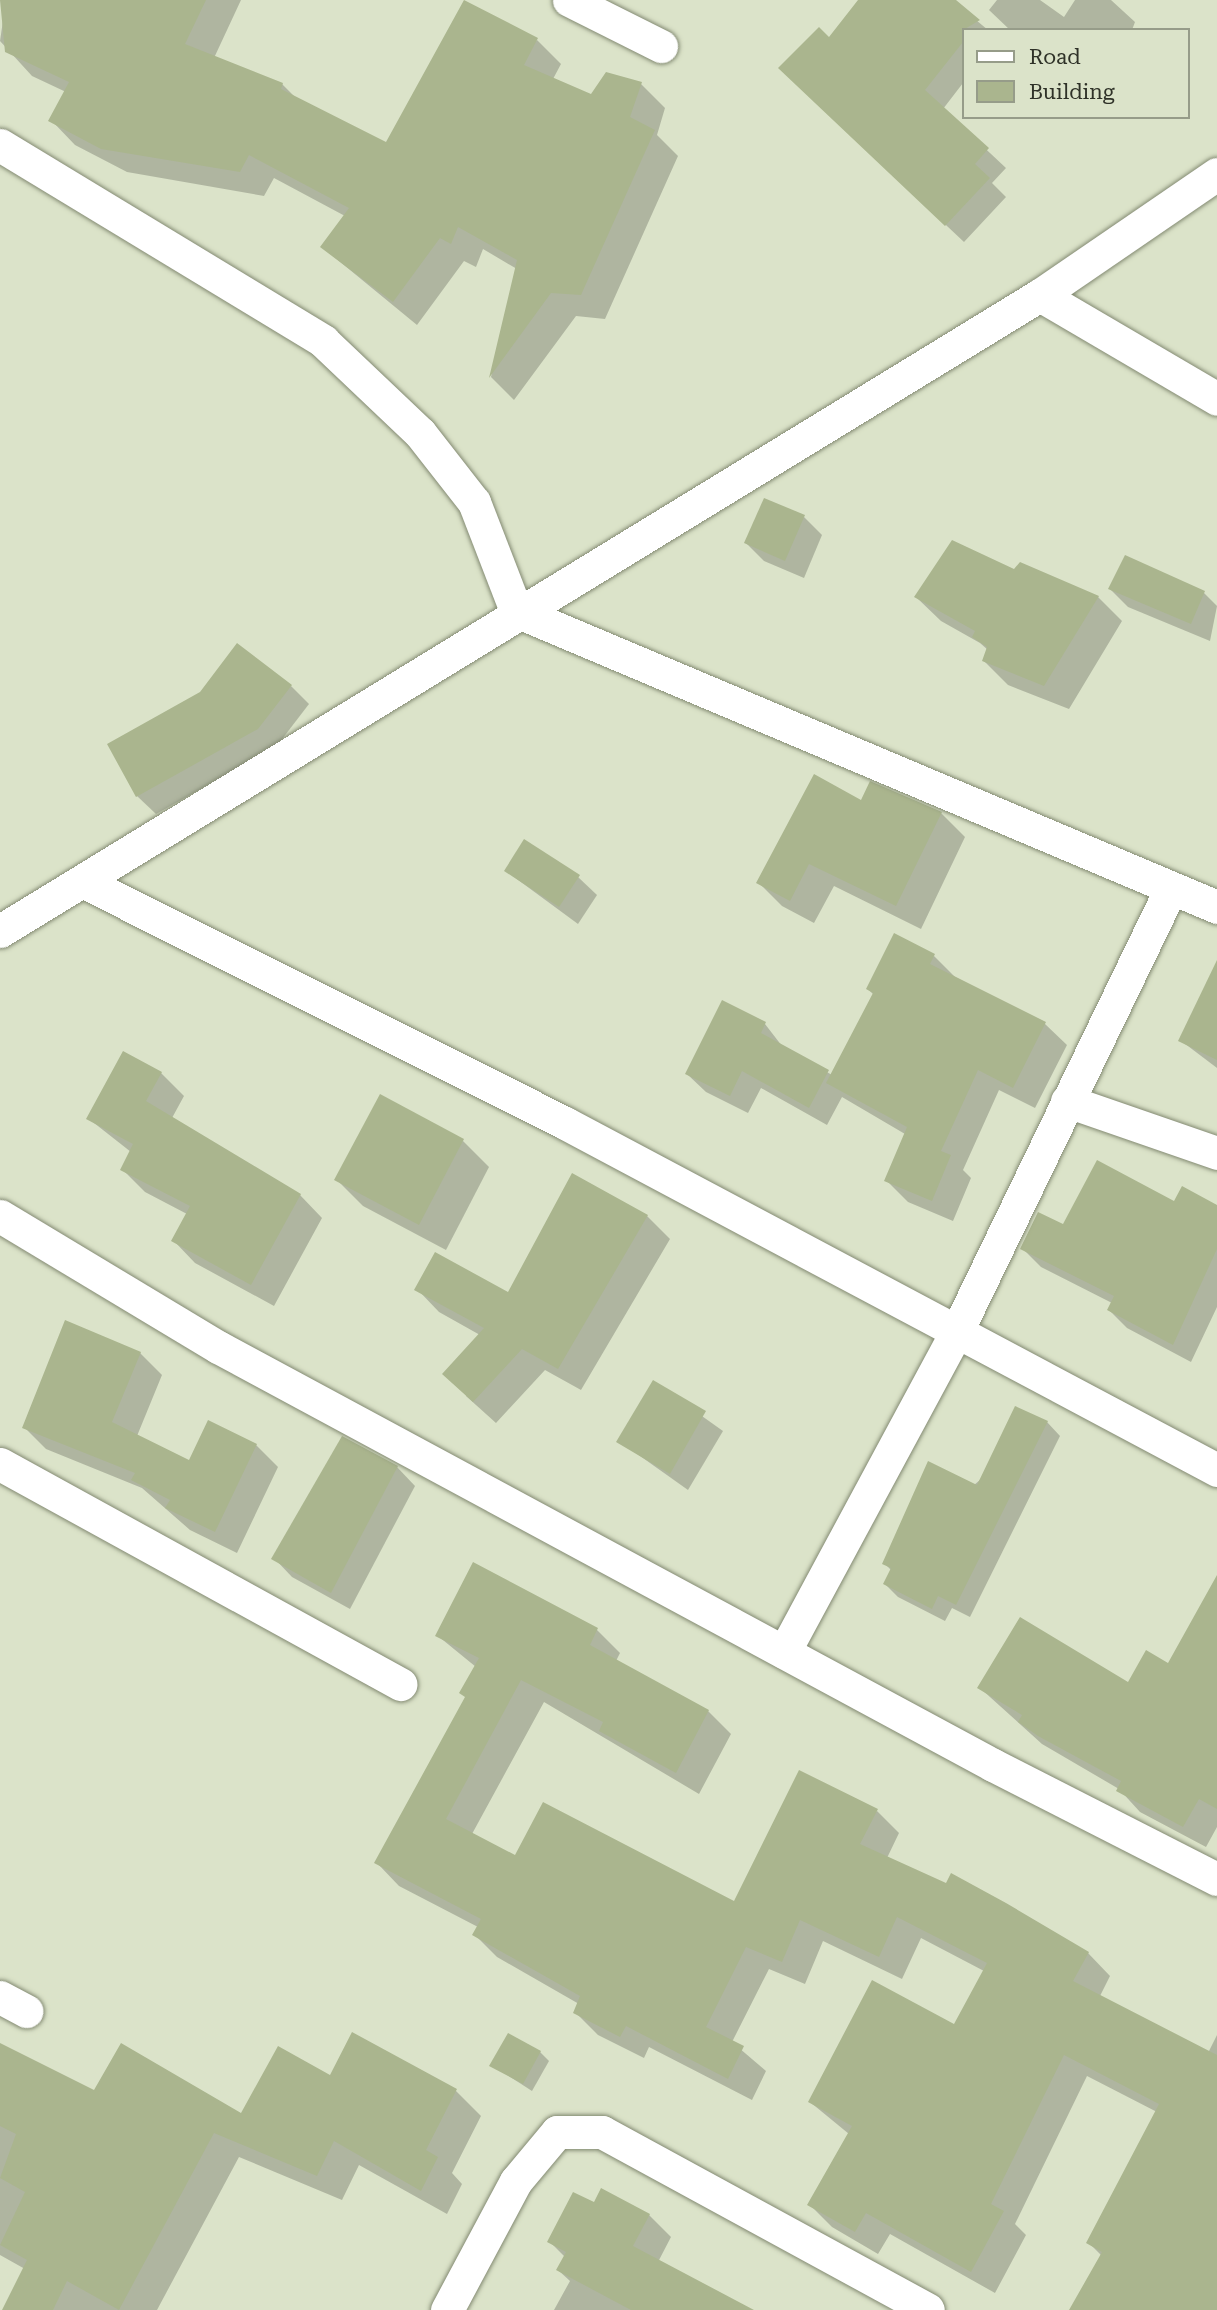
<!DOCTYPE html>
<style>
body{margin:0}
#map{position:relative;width:1217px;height:2310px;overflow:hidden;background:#dbe3c9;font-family:"Roboto Serif",serif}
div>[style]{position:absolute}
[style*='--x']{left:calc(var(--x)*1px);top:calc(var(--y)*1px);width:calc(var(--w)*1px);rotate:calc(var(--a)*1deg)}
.shadow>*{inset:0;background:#0003}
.building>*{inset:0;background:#aab58e}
.roads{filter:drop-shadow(0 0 2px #838a72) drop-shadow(0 0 2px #838a72)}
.street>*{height:33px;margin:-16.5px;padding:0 16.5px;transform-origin:16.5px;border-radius:16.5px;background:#fff}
span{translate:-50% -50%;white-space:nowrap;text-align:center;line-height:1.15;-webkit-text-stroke:5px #dbe3c9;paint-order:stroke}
.legend{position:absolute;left:962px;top:28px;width:228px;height:91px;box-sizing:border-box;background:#dbe3c9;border:2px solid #969c89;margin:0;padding:9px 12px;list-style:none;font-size:21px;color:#2f3228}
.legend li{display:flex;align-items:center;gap:14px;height:35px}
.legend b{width:35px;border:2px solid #969c89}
</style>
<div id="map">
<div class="shadow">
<div style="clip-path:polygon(6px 0,241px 0,214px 58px,282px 84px,297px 99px,386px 144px,537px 40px,561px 64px,553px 79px,592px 96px,641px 84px,665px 108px,657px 135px,678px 156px,605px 319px,576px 316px,514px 400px,491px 377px,517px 269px,483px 249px,476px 267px,464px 261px,417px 325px,322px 247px,345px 216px,274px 178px,264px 196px,127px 172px,75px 145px,51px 120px,66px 92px,32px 76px,0 41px)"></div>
<div style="clip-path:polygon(860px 0,952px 0,988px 30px,963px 30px,963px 83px,943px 109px,1006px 168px,992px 183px,1006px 197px,964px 242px,798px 86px)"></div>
<div style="clip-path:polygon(997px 0,1040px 0,1064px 17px,1075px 0,1111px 0,1135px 22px,1132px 30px,1010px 30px,989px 10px)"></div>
<div style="clip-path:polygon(804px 517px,822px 535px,804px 578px,764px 561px,746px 543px)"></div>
<div style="clip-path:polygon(1014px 571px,1098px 597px,1122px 621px,1069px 709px,1008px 685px,984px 661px,988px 650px,980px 643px,941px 621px,916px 597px)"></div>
<div style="clip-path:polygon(1110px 589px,1204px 593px,1217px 606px,1210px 641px,1128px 607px)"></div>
<div style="clip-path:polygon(291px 686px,309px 704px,276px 747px,156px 814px,137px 796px)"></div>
<div style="clip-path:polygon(862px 802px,941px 813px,965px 837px,921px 929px,834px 886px,814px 923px,782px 906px,758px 882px)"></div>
<div style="clip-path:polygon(506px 871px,578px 877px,597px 895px,578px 924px)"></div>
<div style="clip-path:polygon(934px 956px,955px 977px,1045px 1024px,1067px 1045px,1035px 1108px,999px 1090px,963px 1170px,971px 1178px,953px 1221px,908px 1202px,886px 1180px,905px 1134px,842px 1097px,827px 1125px,761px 1088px,748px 1113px,706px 1092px,687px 1074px,723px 1002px,765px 1024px,782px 1046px,832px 1075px,874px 995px,868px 989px)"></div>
<div style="clip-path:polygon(1217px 964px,1217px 1068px,1180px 1040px)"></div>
<div style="clip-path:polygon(161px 1073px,184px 1096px,172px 1118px,300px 1195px,322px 1218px,274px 1306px,195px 1263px,173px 1240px,187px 1214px,145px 1192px,122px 1169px,131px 1152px,89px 1119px)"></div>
<div style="clip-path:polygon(463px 1141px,489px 1167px,446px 1250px,363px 1206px,336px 1179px)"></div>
<div style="clip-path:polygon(573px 1176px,647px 1216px,670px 1239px,581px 1390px,545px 1370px,496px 1423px,466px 1396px,480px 1335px,439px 1312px,417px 1289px,509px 1295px)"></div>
<div style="clip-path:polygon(1175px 1203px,1217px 1207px,1217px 1307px,1191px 1362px,1127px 1328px,1109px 1310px,1112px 1303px,1041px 1267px,1023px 1249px,1064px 1227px)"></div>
<div style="clip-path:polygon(140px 1353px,162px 1375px,137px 1436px,189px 1463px,256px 1445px,278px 1467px,237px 1553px,190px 1530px,142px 1488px,46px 1449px,24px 1427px)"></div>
<div style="clip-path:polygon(654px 1382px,723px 1431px,688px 1490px,619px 1441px)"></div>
<div style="clip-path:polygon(1047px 1422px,1060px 1436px,970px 1617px,952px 1608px,945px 1621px,898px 1597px,885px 1584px,892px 1571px,884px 1563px)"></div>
<div style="clip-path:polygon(397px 1467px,415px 1486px,350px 1609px,292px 1577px,274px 1558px)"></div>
<div style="clip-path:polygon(1217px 1579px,1217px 1827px,1206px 1847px,1140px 1812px,1119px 1789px,1042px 1744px,980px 1688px,1129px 1684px,1169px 1666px)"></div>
<div style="clip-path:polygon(597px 1630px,620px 1653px,616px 1661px,708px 1711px,731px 1734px,699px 1794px,544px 1702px,472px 1834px,515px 1857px,735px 1903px,877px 1811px,899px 1833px,887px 1858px,1088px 1953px,1110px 1976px,1100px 1996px,1208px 2053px,1217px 2035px,1217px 2310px,1071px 2310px,1102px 2256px,1089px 2243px,1157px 2112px,1087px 2076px,1015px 2224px,1026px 2235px,995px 2293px,890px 2234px,878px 2254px,832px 2227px,809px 2204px,849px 2134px,810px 2102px,955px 2027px,984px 1971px,921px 1938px,902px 1979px,823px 1941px,805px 1984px,769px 1969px,732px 2042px,766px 2071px,752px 2100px,649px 2047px,644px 2058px,598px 2035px,575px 2012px,579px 2004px,497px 1957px,474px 1934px,478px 1927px,399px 1886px,377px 1863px,466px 1698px,476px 1667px,438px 1636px)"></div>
<div style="clip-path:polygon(0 2045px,95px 2093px,242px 2116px,331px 2077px,456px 2091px,481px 2116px,452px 2173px,462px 2184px,447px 2214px,359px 2165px,342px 2200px,239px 2157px,157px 2310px,4px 2310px,25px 2269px,0 2255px)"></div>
<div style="clip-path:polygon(540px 2052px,549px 2061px,532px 2091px,492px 2065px)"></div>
<div style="clip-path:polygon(595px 2205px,649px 2215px,671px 2237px,658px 2262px,733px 2310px,554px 2310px,570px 2281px,558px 2270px,565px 2257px,549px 2241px)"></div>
</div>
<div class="building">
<div style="clip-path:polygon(0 0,206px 0,185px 44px,283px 83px,281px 89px,386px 142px,464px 0,538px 38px,524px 65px,591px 94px,606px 72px,642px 82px,630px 117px,655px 130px,581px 295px,551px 293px,489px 378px,517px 260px,458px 227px,451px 244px,440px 238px,393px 302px,320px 247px,349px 208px,249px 155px,240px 172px,101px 149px,48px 121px,69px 82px,5px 52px)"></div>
<div style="clip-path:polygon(858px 0,956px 0,980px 20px,963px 30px,963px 42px,925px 90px,989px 148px,975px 164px,990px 178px,945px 226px,778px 68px,819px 27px,829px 37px)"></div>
<div style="clip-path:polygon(764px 498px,805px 515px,785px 561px,744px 543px)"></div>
<div style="clip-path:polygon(952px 540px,1014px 569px,1020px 562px,1099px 596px,1044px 686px,982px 661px,987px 647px,972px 637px,975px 631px,914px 597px)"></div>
<div style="clip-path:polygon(1125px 555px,1205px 591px,1191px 624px,1108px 589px)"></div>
<div style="clip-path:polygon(237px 643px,292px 685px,258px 729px,136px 797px,107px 744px,200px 692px)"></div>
<div style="clip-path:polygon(814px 774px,861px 800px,870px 781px,942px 812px,896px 906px,809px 864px,790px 901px,756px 883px)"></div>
<div style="clip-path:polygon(524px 839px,580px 875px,559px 907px,504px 871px)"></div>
<div style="clip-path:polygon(894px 933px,935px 954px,930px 964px,1046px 1022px,1013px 1088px,978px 1070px,941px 1151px,951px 1155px,932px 1201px,884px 1181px,907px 1127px,826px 1083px,873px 993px,866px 989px)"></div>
<div style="clip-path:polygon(1217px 960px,1217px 1060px,1178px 1041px)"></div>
<div style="clip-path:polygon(722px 1000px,766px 1022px,761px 1033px,829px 1070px,809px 1108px,742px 1071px,730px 1096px,685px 1074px)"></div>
<div style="clip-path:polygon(123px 1051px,162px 1072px,146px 1101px,301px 1194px,251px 1285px,171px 1241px,190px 1206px,120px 1170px,133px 1144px,86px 1119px)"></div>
<div style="clip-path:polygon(380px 1094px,464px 1139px,419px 1225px,334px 1180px)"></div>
<div style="clip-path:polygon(1097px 1160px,1174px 1201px,1182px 1186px,1217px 1205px,1217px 1249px,1173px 1345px,1107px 1310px,1114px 1296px,1020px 1249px,1038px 1212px,1063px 1224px)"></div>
<div style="clip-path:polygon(572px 1173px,648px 1215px,558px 1369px,522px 1349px,473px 1402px,442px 1374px,484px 1328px,414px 1290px,435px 1252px,508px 1292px)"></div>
<div style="clip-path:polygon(65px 1320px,141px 1352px,112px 1422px,189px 1460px,208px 1420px,257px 1444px,215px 1532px,165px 1508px,170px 1500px,131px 1480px,135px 1473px,22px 1428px)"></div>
<div style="clip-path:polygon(653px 1380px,706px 1411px,670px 1474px,616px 1442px)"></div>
<div style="clip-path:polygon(1015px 1406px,1048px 1421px,956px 1605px,938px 1596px,932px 1609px,883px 1584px,891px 1568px,882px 1564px,928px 1461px,977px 1485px)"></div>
<div style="clip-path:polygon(342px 1436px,398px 1466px,331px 1593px,271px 1559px)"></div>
<div style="clip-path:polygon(473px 1562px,598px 1628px,590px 1645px,709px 1710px,676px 1773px,599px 1731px,603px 1722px,521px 1680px,446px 1819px,515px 1855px,543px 1802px,734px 1901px,799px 1770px,878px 1809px,860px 1844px,946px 1883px,951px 1873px,1006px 1903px,1089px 1952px,1073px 1981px,1217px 2055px,1217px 2310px,1069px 2310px,1102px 2252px,1086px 2243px,1159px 2104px,1064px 2055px,991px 2204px,1004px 2211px,971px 2272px,866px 2213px,855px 2232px,807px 2205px,852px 2126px,808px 2102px,872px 1980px,954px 2024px,987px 1963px,897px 1917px,879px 1957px,800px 1920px,782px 1962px,746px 1947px,706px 2027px,744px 2046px,728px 2079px,626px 2026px,620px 2037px,573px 2013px,580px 1996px,472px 1935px,481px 1919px,374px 1863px,465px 1697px,459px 1693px,479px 1658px,435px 1636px)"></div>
<div style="clip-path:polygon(1217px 1575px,1217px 1809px,1199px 1799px,1183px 1827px,1116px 1791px,1121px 1781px,1038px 1736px,1018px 1722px,1022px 1715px,977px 1688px,1020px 1617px,1128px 1682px,1146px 1650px,1168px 1663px)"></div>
<div style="clip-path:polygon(352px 2032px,457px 2089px,426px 2150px,438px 2157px,421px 2191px,334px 2141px,317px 2176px,214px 2133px,119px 2310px,67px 2281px,53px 2310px,2px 2310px,27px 2260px,0 2245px,25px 2192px,0 2178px,16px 2134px,0 2126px,0 2043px,94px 2090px,121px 2043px,241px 2113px,278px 2046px,330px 2075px)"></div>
<div style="clip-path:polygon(508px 2033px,541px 2051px,523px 2084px,489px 2066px)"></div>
<div style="clip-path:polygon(601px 2188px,650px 2214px,633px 2246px,754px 2310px,631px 2310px,556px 2270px,566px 2252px,547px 2242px,573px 2192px,594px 2202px)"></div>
</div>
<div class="roads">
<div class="street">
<div style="--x:569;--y:0;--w:103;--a:26.6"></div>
<div style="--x:0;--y:145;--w:378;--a:31.2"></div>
<div style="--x:323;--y:341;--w:134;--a:43.5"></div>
<div style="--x:420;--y:433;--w:88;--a:52"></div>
<div style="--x:474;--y:502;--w:117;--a:68.9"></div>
<div style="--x:516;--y:611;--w:761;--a:22.89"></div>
<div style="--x:1040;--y:295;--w:205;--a:30.4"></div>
<div style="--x:84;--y:882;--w:538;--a:26.61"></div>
<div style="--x:565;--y:1123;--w:739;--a:28.02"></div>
<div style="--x:0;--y:931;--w:1219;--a:-31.45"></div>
<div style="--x:1040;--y:295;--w:214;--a:-34.4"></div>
<div style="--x:1067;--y:1101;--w:159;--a:19.1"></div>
<div style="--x:0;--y:1216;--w:254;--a:31"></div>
<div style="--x:218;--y:1347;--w:881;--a:28.34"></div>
<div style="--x:993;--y:1765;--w:251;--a:27"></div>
<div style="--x:0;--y:1464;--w:457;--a:28.8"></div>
<div style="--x:784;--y:1652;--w:365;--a:-61.7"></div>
<div style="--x:957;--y:1331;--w:491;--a:-64.2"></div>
<div style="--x:0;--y:1997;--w:30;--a:28"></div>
<div style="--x:447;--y:2310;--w:146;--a:-61.9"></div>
<div style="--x:516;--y:2181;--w:64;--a:-50.1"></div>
<div style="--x:557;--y:2132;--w:45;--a:0"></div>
<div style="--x:602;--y:2132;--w:371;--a:28.6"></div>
</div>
</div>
<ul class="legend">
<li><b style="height:9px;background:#fff"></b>Road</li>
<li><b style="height:19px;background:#aab58e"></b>Building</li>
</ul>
</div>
